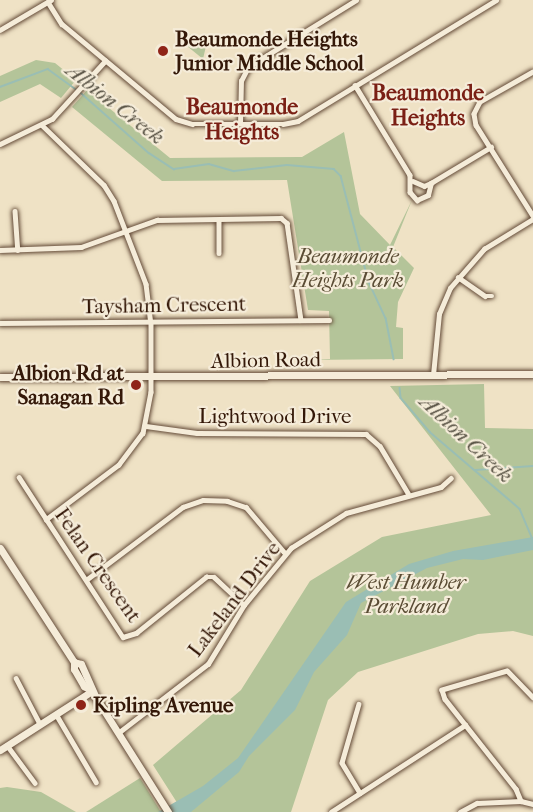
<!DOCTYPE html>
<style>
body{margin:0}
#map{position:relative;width:533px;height:812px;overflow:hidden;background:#efe2c5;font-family:"IM FELL French Canon",serif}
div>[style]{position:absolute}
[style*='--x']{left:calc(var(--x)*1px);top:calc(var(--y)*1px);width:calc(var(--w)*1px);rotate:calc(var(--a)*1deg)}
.green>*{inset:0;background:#b4c499}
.water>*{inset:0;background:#9abeb4}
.stream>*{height:1.5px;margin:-0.75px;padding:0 0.75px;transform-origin:0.75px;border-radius:0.75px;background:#9abeb4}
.roads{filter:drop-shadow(0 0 2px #634a37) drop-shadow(0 0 2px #634a37)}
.street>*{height:4.5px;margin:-2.25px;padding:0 2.25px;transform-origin:2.25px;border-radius:2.25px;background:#f5ecd9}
.secondary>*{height:7px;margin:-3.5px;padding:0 3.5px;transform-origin:3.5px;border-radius:3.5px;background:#f5ecd9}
.dots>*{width:16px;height:16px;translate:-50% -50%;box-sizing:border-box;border:3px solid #f5ecd9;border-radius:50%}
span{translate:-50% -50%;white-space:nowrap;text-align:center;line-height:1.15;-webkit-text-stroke:4.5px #f5ecd9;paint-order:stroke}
.poi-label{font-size:21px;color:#341808;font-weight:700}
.left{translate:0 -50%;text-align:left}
.right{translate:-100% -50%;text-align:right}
.park-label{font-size:21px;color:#5a4c34;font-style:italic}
.street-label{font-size:21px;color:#341808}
.neighbourhood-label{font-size:22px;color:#7a1f14;font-weight:700}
.water-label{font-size:22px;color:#585244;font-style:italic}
</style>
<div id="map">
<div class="green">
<div style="clip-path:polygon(190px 34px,206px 46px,203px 59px,182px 42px)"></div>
<div style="clip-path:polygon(36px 60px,55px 63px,76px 80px,61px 98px,40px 84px,0 102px,0 76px)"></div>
<div style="clip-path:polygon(87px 90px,170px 158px,302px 157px,344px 132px,360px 214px,390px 245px,412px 200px,393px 247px,414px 268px,398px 302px,396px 327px,403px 328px,403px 359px,309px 360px,330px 359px,329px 311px,308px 310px,287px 180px,162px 181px,72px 107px)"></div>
<div style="clip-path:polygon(484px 384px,485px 428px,533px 429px,533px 636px,513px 631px,478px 634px,358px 672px,328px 700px,291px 812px,183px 812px,153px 765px,241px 690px,310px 581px,382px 537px,491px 515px,390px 386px)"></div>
<div style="clip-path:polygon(140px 778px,161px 812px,86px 812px)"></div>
<div style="clip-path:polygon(7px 787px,41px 792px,76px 812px,0 812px,0 788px)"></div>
</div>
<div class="water">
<div style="clip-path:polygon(533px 537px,533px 550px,483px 560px,463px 559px,427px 568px,361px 603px,347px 635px,314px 672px,295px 710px,249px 756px,239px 772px,191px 812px,158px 812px,203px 786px,238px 758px,346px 602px,409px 564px,453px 551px)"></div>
</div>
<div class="stream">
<div style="--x:0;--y:87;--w:51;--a:-20.6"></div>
<div style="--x:48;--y:69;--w:34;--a:36"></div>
<div style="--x:80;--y:92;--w:92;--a:41.5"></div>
<div style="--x:149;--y:153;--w:30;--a:33"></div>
<div style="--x:174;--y:169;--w:35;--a:-8"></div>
<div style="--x:209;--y:164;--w:26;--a:16"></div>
<div style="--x:234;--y:171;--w:53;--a:-6.5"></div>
<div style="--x:287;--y:165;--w:47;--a:4.9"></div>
<div style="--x:334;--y:169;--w:10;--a:45"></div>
<div style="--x:341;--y:176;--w:110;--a:75.2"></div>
<div style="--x:369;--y:282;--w:40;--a:65"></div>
<div style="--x:386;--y:318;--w:42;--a:79"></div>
<div style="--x:400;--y:388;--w:10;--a:84"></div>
<div style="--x:401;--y:398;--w:45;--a:49.5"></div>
<div style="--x:430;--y:432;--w:118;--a:40.5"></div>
<div style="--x:520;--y:509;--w:33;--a:67"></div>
<div style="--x:476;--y:470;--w:57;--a:-4"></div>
</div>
<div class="roads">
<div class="street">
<div style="--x:48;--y:2;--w:26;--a:58"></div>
<div style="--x:62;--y:24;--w:148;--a:39.8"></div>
<div style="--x:176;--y:119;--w:17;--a:17"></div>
<div style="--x:192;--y:124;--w:91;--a:0"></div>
<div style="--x:283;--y:124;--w:15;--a:-11"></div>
<div style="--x:298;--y:121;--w:232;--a:-31.4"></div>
<div style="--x:0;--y:30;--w:59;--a:-30.5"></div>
<div style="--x:533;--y:72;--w:61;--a:150.5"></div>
<div style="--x:480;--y:102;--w:13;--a:117"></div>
<div style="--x:474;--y:114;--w:11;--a:80"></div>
<div style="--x:476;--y:125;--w:107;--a:57.9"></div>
<div style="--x:355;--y:85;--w:105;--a:58.6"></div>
<div style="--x:410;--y:175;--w:17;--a:90"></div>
<div style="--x:410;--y:192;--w:11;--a:49"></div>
<div style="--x:417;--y:200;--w:12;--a:-24"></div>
<div style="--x:428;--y:195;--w:12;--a:-76"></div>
<div style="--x:431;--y:183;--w:70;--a:-31"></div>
<div style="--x:240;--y:124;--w:43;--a:-88.7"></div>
<div style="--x:241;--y:81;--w:16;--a:-63"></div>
<div style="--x:248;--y:67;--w:127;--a:-31.8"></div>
<div style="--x:42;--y:125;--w:86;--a:44.1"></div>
<div style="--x:104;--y:185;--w:19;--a:58"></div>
<div style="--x:114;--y:201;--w:89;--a:68.9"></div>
<div style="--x:146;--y:284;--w:38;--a:83"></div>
<div style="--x:151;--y:322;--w:70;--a:90"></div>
<div style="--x:151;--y:392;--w:42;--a:101"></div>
<div style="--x:143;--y:433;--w:40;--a:127"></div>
<div style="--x:119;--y:465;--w:91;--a:143"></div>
<div style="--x:0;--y:144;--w:58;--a:-25.7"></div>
<div style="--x:52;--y:119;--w:79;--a:-47.6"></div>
<div style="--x:413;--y:181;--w:12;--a:24"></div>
<div style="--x:424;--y:186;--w:8;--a:-23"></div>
<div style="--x:15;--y:211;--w:39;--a:86"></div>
<div style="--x:219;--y:220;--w:33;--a:90"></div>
<div style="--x:0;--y:250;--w:81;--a:-2.1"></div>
<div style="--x:81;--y:247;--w:81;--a:-19.6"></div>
<div style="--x:157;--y:220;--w:124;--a:-0.9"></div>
<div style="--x:281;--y:218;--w:8;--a:40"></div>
<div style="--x:287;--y:223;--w:98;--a:81.8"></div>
<div style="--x:458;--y:277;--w:33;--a:35"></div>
<div style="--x:485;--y:296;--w:7;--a:0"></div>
<div style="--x:0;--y:323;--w:329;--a:-0.5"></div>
<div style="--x:433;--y:375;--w:61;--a:-84.4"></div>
<div style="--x:439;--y:314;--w:28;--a:-67"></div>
<div style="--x:450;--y:288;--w:52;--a:-48.9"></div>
<div style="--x:484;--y:249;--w:57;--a:-31.5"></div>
<div style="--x:146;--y:426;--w:51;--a:7.8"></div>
<div style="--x:197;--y:433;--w:169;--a:0.3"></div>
<div style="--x:366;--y:434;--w:18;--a:41"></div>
<div style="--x:380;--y:446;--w:55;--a:59.2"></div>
<div style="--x:19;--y:477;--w:191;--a:57"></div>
<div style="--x:123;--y:637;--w:14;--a:-17"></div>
<div style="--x:136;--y:633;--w:90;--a:-38.7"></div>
<div style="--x:206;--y:577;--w:8;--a:0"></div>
<div style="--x:214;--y:577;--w:41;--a:43"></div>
<div style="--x:86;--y:580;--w:121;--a:-37"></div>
<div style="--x:183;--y:507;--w:21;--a:-19"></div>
<div style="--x:203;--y:500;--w:24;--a:2"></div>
<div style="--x:227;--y:501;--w:20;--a:18"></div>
<div style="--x:246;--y:507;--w:60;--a:49.7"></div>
<div style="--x:16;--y:678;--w:52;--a:62.4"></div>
<div style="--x:533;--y:698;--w:37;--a:-134"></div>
<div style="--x:507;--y:671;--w:68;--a:163.7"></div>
<div style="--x:442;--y:690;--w:9;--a:72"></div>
<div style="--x:445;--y:699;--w:115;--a:51.7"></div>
<div style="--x:516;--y:789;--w:13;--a:67"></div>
<div style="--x:521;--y:801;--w:12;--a:14"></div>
<div style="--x:359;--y:704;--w:61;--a:106.1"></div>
<div style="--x:342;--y:763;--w:35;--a:59"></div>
<div style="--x:56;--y:714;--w:79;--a:59.5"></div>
<div style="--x:118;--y:733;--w:113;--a:-37.5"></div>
<div style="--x:208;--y:664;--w:69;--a:-58.6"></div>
<div style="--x:244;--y:605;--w:74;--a:-50.5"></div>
<div style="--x:291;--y:548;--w:65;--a:-32.5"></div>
<div style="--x:346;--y:513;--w:98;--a:-15.3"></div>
<div style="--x:441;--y:487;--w:13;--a:-42"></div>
<div style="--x:7;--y:745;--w:47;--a:53.6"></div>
<div style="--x:331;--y:812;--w:160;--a:-33"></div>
<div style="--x:460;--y:812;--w:19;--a:-28"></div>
<div style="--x:477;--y:803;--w:44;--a:-2.6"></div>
</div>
<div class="secondary">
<div style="--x:0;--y:377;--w:533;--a:-0.32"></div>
<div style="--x:0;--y:548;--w:136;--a:57"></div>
<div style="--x:74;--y:662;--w:7;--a:90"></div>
<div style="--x:74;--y:669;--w:20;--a:60"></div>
<div style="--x:84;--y:686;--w:9;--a:32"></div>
<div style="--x:74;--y:662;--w:7;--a:16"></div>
<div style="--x:81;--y:664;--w:37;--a:66"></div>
<div style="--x:96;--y:698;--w:135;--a:57.7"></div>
<div style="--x:0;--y:750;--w:109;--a:-32.7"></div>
</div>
</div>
<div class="dots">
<div style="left:163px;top:51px;background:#8f2418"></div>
<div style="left:136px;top:385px;background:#8f2418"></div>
<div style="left:81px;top:705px;background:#8f2418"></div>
</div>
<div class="poi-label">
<span class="left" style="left:175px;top:51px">Beaumonde Heights<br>Junior Middle School</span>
<span class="right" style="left:124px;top:385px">Albion Rd at<br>Sanagan Rd</span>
<span class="left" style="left:93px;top:705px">Kipling Avenue</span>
</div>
<div class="park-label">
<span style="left:348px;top:268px">Beaumonde<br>Heights Park</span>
<span style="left:406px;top:594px">West Humber<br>Parkland</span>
</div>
<div class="street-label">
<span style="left:164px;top:305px;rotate:-1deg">Taysham Crescent</span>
<span style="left:266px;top:360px;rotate:-1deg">Albion Road</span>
<span style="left:275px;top:416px">Lightwood Drive</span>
<span style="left:98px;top:565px;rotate:55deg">Felan Crescent</span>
<span style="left:234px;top:599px;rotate:-53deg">Lakeland Drive</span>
</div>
<div class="neighbourhood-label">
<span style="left:428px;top:106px">Beaumonde<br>Heights</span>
<span style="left:242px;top:120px">Beaumonde<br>Heights</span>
</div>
<div class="water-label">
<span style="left:115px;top:104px;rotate:38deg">Albion Creek</span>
<span style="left:466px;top:439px;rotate:43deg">Albion Creek</span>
</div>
</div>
